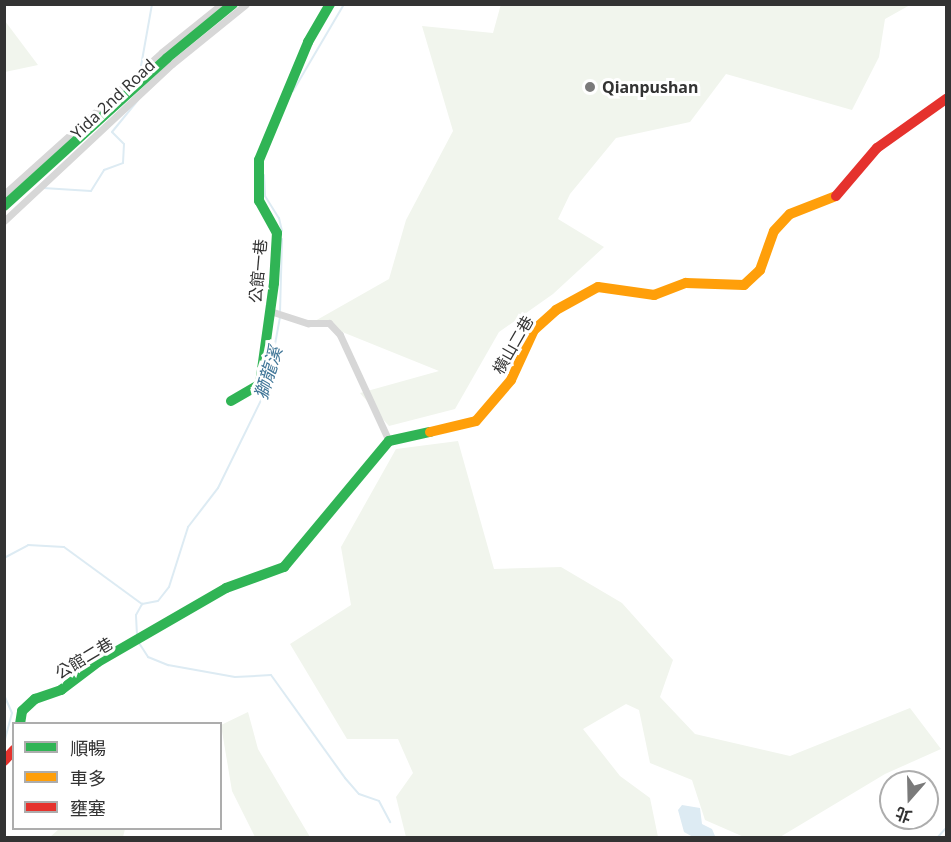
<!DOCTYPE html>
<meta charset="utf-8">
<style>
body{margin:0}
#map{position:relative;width:951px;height:842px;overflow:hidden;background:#fff;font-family:"Noto Sans","Noto Sans TC",sans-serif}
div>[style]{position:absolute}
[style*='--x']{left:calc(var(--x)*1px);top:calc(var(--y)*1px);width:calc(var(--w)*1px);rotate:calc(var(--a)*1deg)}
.green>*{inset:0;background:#f1f5ed}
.water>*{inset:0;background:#ddebf3}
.stream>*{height:2px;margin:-1px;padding:0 1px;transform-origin:1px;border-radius:1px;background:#ddebf3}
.street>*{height:7px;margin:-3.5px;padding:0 3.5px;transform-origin:3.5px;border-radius:3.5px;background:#d7d7d7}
.fast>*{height:10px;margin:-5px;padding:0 5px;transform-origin:5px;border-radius:5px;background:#30b455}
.slow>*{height:10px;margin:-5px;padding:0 5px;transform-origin:5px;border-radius:5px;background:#ff9f0a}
.jam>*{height:10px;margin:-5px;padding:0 5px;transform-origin:5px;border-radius:5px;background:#e5322d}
.dots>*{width:16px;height:16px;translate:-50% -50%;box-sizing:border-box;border:3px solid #fff;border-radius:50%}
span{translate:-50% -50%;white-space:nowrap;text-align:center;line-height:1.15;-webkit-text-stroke:6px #fff;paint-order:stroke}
.poi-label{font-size:16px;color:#333;font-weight:700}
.left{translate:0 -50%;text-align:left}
.street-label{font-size:16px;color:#333}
.water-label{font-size:18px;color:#3f7597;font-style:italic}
.frame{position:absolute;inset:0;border:6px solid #333;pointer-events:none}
.legend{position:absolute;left:12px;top:722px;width:210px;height:108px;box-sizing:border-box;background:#fff;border:2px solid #adadad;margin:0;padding:8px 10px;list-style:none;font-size:18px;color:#333}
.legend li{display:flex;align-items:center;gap:12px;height:30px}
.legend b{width:30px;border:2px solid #adadad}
.north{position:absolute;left:879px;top:770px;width:60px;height:60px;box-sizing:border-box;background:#fff;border:2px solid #adadad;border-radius:50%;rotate:200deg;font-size:16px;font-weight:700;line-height:24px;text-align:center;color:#333}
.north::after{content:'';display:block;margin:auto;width:21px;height:27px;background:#7a7a7a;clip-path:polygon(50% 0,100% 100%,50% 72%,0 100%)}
</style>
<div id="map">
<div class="green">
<div style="clip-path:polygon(501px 4px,910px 5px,885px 19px,879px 57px,852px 110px,726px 74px,690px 122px,616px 138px,570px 194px,558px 219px,604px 247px,553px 294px,499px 332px,455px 409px,389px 426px,360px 393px,439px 371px,315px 321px,389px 279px,406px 220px,453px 131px,422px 26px,493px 33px)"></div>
<div style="clip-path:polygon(4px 21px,5px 21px,38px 65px,5px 72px)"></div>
<div style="clip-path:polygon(458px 441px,494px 569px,561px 567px,622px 603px,673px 660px,660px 697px,695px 734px,790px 756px,910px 708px,941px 749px,885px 774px,780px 837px,744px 837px,705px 820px,692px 780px,650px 763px,639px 710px,626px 704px,583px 729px,620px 776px,650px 798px,658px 837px,406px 837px,396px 797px,413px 773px,398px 739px,347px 739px,290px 644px,351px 605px,341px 547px,396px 449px)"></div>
<div style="clip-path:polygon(248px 712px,258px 749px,310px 837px,255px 837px,232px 791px,221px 725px)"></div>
<div style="clip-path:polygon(59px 829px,59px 828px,125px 829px,123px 837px,50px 837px)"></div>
</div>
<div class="water">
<div style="clip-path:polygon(682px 805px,700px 808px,702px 824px,712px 829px,715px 836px,693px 837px,684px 832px,678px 810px)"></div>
</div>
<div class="stream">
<div style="--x:141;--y:66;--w:63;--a:-79.9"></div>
<div style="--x:293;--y:91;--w:101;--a:-59.6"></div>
<div style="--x:264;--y:175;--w:21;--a:87"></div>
<div style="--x:265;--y:196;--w:26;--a:58"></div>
<div style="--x:279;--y:218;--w:13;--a:77"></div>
<div style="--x:43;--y:188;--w:48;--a:3.6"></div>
<div style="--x:91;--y:191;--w:25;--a:-58"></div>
<div style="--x:104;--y:170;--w:20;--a:-20"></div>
<div style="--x:123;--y:163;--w:19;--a:-87"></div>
<div style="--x:124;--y:144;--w:17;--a:-135"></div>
<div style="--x:112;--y:132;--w:43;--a:-50.7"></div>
<div style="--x:280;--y:312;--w:73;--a:-88.4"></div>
<div style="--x:4;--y:558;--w:27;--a:-28"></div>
<div style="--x:28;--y:545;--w:36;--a:3"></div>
<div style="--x:64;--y:547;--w:97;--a:36.2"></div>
<div style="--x:142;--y:604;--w:16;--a:-11"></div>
<div style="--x:158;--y:601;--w:18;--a:-52"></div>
<div style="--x:169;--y:587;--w:63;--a:-72.4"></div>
<div style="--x:188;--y:527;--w:49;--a:-52.4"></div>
<div style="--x:218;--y:488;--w:111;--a:-63.9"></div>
<div style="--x:267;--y:388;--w:72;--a:-79.6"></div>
<div style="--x:137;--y:635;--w:20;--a:-93"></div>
<div style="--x:136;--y:615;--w:13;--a:-61"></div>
<div style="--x:139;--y:643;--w:17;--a:57"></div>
<div style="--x:148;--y:657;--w:22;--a:22"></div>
<div style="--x:168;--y:665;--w:68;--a:10.2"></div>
<div style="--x:235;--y:677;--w:36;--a:-3"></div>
<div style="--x:271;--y:675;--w:127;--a:54.3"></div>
<div style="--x:345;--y:778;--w:21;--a:49"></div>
<div style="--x:359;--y:794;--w:21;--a:19"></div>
<div style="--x:379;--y:801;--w:24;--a:62"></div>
<div style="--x:4;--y:695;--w:20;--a:66"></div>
<div style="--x:12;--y:713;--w:31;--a:105"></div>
<div style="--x:937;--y:838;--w:13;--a:-48"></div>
</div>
<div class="street">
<div style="--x:4;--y:194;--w:212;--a:-41.9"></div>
<div style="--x:162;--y:52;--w:77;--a:-38.7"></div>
<div style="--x:4;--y:221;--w:230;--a:-43.1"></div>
<div style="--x:172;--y:64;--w:95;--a:-39"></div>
<div style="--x:270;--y:311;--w:40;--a:18"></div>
<div style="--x:308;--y:323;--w:21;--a:0"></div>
<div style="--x:329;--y:323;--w:16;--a:47"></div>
<div style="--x:340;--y:335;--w:117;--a:65.2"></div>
</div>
<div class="fast">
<div style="--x:4;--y:206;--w:220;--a:-42.2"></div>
<div style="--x:167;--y:58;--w:85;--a:-39.3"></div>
<div style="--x:231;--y:401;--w:34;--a:-30"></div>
<div style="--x:260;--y:384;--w:102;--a:-82.1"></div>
<div style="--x:274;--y:283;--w:50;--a:-86.6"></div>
<div style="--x:277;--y:233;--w:37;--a:-119"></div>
<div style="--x:259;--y:201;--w:41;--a:-90"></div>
<div style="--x:259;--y:160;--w:128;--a:-67.4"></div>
<div style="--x:308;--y:42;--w:44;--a:-59.9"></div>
<div style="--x:20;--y:724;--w:13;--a:-81"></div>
<div style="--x:22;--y:711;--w:18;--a:-43"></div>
<div style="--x:35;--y:699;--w:28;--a:-19"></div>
<div style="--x:61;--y:690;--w:46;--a:-37.1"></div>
<div style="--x:98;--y:662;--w:148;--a:-30"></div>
<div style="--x:226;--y:588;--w:62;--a:-19.9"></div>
<div style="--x:284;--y:567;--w:164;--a:-50.2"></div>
<div style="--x:389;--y:441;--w:42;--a:-12.4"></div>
</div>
<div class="slow">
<div style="--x:430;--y:432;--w:47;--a:-13.4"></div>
<div style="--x:476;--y:421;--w:54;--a:-49.5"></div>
<div style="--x:511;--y:380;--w:55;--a:-65.3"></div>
<div style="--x:534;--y:330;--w:30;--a:-42"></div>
<div style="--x:556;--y:310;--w:48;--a:-28.7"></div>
<div style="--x:598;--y:287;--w:57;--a:8.1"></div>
<div style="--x:654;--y:295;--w:34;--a:-21"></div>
<div style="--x:686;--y:283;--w:58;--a:2"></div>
<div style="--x:744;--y:285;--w:22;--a:-43"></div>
<div style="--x:760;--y:270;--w:41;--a:-70.3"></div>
<div style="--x:774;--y:231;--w:23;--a:-47"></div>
<div style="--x:790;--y:214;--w:49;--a:-21.4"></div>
</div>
<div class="jam">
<div style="--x:836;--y:196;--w:63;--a:-49.5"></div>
<div style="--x:877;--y:148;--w:85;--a:-35.4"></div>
<div style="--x:4;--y:761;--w:15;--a:-48"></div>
</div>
<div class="dots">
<div style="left:590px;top:87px;background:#7a7a7a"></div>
</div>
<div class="poi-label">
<span class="left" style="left:602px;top:87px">Qianpushan</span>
</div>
<div class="street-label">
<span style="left:113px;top:99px;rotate:-43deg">Yida 2nd Road</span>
<span style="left:258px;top:271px;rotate:-85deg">公館一巷</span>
<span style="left:513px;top:345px;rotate:-60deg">橫山二巷</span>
<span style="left:84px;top:658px;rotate:-31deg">公館二巷</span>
</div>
<div class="water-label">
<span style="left:268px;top:373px;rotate:-73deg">獅龍溪</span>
</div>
<div class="frame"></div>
<ul class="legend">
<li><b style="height:8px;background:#30b455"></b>順暢</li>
<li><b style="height:8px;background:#ff9f0a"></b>車多</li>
<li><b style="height:8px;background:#e5322d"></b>壅塞</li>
</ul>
<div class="north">北</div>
</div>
